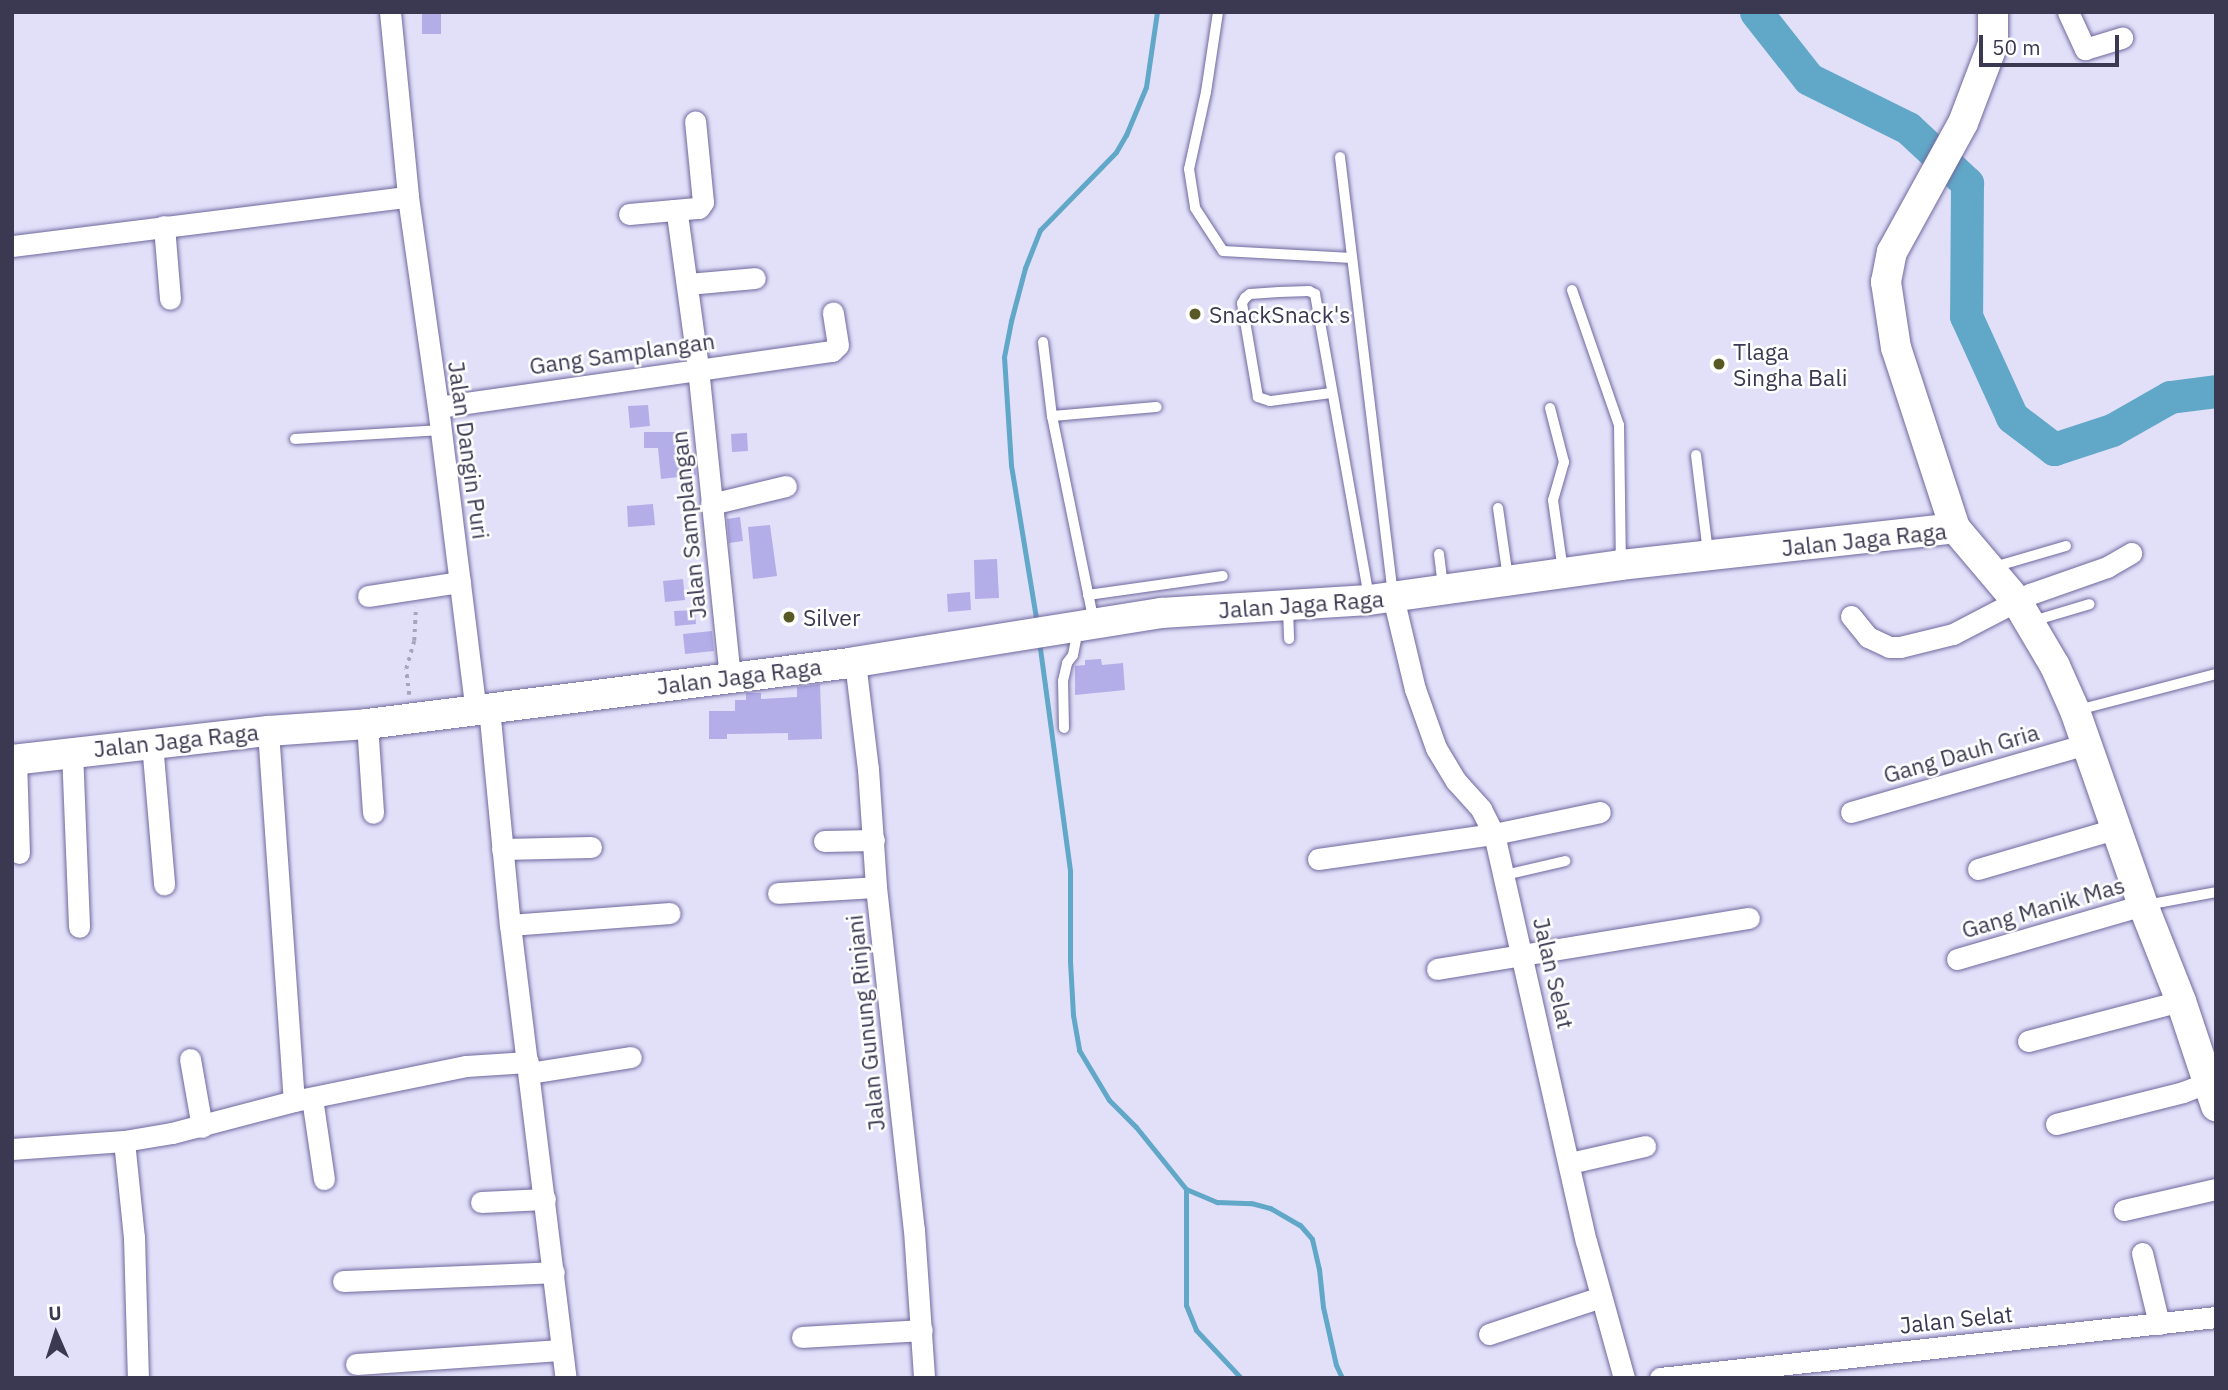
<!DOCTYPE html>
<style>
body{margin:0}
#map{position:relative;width:2228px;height:1390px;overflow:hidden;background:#e2e0f9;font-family:"IBM Plex Sans",sans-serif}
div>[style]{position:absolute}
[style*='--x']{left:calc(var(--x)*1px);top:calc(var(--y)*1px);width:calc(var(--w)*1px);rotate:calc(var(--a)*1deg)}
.stream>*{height:5px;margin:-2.5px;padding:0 2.5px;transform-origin:2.5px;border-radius:2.5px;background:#61a7c7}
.river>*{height:33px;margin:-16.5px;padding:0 16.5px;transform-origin:16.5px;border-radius:16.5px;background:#61a7c7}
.building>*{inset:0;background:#b3ade8}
.path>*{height:3.5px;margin-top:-1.75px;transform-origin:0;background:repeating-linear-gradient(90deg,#a7a5bd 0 3.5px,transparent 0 8.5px)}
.roads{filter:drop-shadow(0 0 2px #6f689e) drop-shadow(0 0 2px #6f689e)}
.lane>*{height:10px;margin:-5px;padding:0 5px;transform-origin:5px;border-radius:5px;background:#fff}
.street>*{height:21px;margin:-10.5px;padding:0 10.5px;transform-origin:10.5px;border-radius:10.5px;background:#fff}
.secondary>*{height:30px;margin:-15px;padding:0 15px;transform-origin:15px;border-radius:15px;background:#fff}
.dots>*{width:19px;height:19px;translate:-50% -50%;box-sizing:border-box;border:4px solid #fff;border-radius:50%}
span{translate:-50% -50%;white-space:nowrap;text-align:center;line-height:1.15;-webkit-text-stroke:5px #fff;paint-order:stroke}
.poi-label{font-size:23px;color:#3b3951}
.left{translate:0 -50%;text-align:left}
.street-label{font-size:23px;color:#3b3951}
.frame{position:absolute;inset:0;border:14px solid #3b3951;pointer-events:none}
.north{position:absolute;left:21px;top:1299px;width:70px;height:70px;-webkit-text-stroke:5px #fff;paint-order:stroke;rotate:357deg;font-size:19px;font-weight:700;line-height:28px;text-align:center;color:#3b3951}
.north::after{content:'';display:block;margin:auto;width:24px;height:32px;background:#3b3951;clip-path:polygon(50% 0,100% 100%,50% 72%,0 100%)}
.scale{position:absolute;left:1979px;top:35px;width:140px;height:32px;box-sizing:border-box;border:4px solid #3b3951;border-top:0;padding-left:9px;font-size:21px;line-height:24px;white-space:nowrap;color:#3b3951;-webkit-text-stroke:5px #fff;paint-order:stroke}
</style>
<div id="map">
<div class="stream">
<div style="--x:1037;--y:624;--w:161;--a:-99.3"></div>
<div style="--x:1011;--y:465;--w:108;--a:-93.7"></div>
<div style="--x:1004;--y:357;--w:37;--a:-79"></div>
<div style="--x:1011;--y:321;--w:55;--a:-75.2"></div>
<div style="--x:1025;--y:268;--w:41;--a:-68.5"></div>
<div style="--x:1040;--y:230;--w:109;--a:-45.7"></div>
<div style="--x:1116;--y:152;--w:20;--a:-60"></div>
<div style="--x:1126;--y:135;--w:52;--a:-67.4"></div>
<div style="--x:1146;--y:87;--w:76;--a:-81.7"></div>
<div style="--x:1039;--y:641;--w:232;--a:82.3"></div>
<div style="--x:1070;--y:871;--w:90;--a:90"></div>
<div style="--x:1070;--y:961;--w:54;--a:86.8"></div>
<div style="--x:1073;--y:1015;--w:36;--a:80"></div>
<div style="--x:1079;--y:1050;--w:58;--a:59"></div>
<div style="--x:1109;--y:1100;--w:38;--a:45"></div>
<div style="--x:1136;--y:1127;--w:80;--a:51.1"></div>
<div style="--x:1186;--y:1189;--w:34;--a:23"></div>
<div style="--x:1217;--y:1202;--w:34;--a:2"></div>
<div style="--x:1251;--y:1203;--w:20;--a:15"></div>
<div style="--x:1270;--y:1208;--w:34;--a:30"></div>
<div style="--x:1300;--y:1225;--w:18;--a:49"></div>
<div style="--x:1312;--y:1239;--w:31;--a:77"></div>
<div style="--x:1319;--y:1269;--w:38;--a:84"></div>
<div style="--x:1323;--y:1307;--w:59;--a:77.4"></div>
<div style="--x:1336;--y:1365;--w:14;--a:65"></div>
<div style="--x:1186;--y:1189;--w:116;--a:90"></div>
<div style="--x:1186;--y:1305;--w:27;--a:68"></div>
<div style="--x:1196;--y:1330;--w:66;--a:46.8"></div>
</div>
<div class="river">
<div style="--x:1756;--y:12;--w:85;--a:51.7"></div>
<div style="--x:1809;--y:79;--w:110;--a:26.3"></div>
<div style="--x:1908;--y:128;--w:81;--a:43"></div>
<div style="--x:1967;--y:183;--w:133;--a:90.4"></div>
<div style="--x:1966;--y:316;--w:111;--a:65.5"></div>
<div style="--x:2012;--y:417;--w:53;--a:37.3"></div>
<div style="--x:2054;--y:449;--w:61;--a:-18.1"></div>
<div style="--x:2112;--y:430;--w:67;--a:-29.6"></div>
<div style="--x:2170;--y:397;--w:46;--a:-7.4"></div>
</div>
<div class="building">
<div style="clip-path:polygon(422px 12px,441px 12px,441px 34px,422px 34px)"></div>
<div style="clip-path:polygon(648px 405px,650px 426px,630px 428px,628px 406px)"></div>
<div style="clip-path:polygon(644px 432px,676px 432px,676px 455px,694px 454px,696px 475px,661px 479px,658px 448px,644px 448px)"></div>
<div style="clip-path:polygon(747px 433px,748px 451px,732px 452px,731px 434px)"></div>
<div style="clip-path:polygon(653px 504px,655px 525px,628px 527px,627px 506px)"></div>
<div style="clip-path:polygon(740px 517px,743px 541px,729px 543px,727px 519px)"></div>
<div style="clip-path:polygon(770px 525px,777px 576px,753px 579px,748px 527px)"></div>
<div style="clip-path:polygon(997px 559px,999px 598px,975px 599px,974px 560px)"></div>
<div style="clip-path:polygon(683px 579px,685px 600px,665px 602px,663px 581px)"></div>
<div style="clip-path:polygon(970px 592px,971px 610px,948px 612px,947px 594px)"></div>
<div style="clip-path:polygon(695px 610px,696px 624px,675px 626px,674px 611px)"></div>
<div style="clip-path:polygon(712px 631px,714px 651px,685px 654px,683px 634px)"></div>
<div style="clip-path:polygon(1101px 659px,1102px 665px,1123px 663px,1125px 690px,1075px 695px,1075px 666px,1085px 665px,1085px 660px)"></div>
<div style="clip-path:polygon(820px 684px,822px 739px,788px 740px,788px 733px,727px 734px,727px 739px,709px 739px,709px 711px,735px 711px,735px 700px,746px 700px,746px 693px,761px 693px,761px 699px,797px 697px,797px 687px)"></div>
</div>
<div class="path">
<div style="--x:409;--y:695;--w:26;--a:-97"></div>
<div style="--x:406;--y:669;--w:29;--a:-74"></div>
<div style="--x:414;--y:641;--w:34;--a:-87"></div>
</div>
<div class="roads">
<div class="lane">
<div style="--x:1218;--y:12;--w:81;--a:98.5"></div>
<div style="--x:1206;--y:92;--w:79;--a:102.4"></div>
<div style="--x:1189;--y:169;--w:39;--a:81"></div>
<div style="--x:1195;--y:208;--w:51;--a:56.9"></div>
<div style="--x:1223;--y:251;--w:129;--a:3.1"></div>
<div style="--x:1340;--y:157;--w:441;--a:83.1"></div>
<div style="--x:1572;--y:290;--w:143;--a:70.8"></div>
<div style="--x:1619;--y:425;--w:137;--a:89.2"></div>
<div style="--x:1043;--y:342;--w:75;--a:83.1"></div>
<div style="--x:1052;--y:416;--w:210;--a:78.5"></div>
<div style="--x:1331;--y:393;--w:62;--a:172.5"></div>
<div style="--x:1270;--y:401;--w:13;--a:-162"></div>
<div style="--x:1258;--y:397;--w:95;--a:-99.7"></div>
<div style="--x:1242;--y:303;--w:6;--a:-59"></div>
<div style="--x:1245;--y:298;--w:6;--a:-39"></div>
<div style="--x:1250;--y:294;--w:29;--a:-4"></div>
<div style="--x:1279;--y:292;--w:30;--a:-2"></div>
<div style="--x:1309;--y:291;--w:7;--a:27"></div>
<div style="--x:1315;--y:294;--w:308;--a:79.9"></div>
<div style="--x:1550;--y:408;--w:56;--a:75.5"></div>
<div style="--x:1564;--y:462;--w:40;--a:106"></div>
<div style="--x:1553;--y:500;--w:72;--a:82"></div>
<div style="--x:1052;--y:416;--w:105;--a:-4.9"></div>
<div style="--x:295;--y:439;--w:146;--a:-3.5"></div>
<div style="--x:1696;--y:455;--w:99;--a:83"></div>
<div style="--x:1498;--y:508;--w:71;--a:81.9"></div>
<div style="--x:1439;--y:554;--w:33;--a:83"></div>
<div style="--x:1994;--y:567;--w:75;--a:-16.3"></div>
<div style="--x:1088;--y:595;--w:136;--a:-8"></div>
<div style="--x:1288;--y:608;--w:31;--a:88"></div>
<div style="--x:2033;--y:621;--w:59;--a:-16.6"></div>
<div style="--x:2078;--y:710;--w:143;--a:-14.6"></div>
<div style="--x:1064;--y:728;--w:47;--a:-91.2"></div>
<div style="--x:1063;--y:681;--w:18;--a:-77"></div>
<div style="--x:1067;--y:663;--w:10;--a:-53"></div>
<div style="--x:1073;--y:655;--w:26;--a:-79"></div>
<div style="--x:1505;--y:875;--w:62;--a:-13.1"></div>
<div style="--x:2146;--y:905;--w:71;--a:-10.5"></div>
</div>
<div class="street">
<div style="--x:390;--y:12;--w:186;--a:84.4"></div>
<div style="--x:408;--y:197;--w:212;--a:81.9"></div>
<div style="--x:438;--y:407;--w:305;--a:82.9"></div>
<div style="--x:2068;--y:12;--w:41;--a:65.3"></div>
<div style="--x:2085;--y:49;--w:39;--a:-17"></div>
<div style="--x:674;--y:210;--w:25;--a:-5"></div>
<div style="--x:699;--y:208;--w:7;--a:-56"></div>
<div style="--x:703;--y:202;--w:81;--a:-95.6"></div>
<div style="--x:629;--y:214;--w:45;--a:-5.1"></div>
<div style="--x:674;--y:210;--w:5;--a:53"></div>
<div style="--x:677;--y:214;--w:155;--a:82.2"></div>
<div style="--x:698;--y:368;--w:310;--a:84.1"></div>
<div style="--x:164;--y:226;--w:73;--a:85.3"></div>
<div style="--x:12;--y:246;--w:399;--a:-7.1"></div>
<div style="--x:687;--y:284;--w:68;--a:-5"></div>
<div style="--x:438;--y:407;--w:398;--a:-8.1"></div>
<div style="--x:832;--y:351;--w:8;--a:-45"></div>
<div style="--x:838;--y:345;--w:33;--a:-99"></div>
<div style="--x:711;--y:504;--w:77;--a:-13.5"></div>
<div style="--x:368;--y:596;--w:93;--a:-8.7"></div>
<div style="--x:1393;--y:597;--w:95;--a:76.6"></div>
<div style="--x:1415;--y:689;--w:63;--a:70.4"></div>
<div style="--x:1436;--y:748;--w:39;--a:59"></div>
<div style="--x:1456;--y:781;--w:38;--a:48"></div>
<div style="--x:1481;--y:809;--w:28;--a:63"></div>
<div style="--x:1494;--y:834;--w:417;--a:77.3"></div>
<div style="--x:1586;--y:1241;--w:142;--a:74.5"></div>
<div style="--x:1851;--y:616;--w:27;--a:51"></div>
<div style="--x:1868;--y:637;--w:23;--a:25"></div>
<div style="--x:1889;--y:647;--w:11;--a:0"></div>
<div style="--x:1900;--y:647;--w:55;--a:-13.8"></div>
<div style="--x:1953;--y:634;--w:87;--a:-27.5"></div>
<div style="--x:2030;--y:594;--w:82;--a:-19.3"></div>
<div style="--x:2107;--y:567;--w:28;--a:-30"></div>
<div style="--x:855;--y:662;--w:108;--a:83.1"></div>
<div style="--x:868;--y:769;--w:118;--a:86.1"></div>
<div style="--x:876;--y:887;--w:345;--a:83.7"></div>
<div style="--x:914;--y:1230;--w:148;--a:86.1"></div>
<div style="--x:489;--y:708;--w:218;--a:84.5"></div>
<div style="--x:510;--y:925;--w:456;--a:83"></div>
<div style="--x:367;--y:724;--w:89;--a:86.1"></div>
<div style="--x:268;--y:731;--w:371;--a:86"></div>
<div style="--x:152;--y:743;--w:142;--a:85.1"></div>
<div style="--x:72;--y:751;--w:176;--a:87.7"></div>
<div style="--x:16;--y:759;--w:94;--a:88.2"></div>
<div style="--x:1851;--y:812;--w:246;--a:-16.1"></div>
<div style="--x:824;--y:841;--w:50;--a:-1.1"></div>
<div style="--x:502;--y:849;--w:89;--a:-1.3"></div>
<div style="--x:1318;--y:859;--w:178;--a:-8.1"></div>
<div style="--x:1494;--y:834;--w:108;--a:-11.7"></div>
<div style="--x:1978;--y:869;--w:146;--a:-16.3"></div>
<div style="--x:778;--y:893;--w:98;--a:-3.5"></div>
<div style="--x:510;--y:925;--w:160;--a:-4.3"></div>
<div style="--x:1957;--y:959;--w:194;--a:-16.2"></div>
<div style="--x:1437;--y:969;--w:316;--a:-9.3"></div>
<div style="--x:2028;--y:1041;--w:158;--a:-14.7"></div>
<div style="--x:190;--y:1059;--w:69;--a:80"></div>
<div style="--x:529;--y:1073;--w:103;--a:-8.9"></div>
<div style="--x:312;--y:1098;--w:82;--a:81.6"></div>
<div style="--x:2056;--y:1124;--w:131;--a:-14.1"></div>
<div style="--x:2183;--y:1092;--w:28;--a:-21"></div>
<div style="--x:124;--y:1141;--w:97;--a:84.1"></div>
<div style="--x:134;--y:1237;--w:141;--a:88.4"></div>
<div style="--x:12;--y:1149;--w:112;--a:-4.1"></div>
<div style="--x:124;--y:1141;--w:49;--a:-9.5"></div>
<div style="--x:172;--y:1133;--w:126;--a:-14.7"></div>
<div style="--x:294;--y:1101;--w:176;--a:-11.5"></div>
<div style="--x:466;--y:1066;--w:62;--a:-3.7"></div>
<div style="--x:1570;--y:1163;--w:77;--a:-12.8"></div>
<div style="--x:481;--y:1202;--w:64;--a:-2.7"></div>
<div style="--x:2124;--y:1210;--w:94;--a:-12.9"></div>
<div style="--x:2142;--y:1253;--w:73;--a:76.5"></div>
<div style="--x:343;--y:1281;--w:211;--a:-2.4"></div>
<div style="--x:1489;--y:1334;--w:118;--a:-18.3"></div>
<div style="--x:802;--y:1337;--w:120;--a:-3.3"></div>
<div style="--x:356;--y:1364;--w:205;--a:-3.9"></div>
<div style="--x:1660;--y:1378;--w:559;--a:-6.26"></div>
</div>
<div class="secondary">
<div style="--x:1955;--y:528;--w:189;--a:-108.1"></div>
<div style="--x:1896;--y:348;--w:67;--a:-98.6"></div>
<div style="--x:1886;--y:282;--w:31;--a:-79"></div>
<div style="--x:1892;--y:252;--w:147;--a:-61.2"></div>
<div style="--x:1963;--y:123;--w:85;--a:-69.2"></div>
<div style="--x:1993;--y:44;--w:32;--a:-90"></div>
<div style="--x:12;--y:760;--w:258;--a:-6.5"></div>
<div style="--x:268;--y:731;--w:99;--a:-4"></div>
<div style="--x:367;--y:724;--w:492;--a:-7.2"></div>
<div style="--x:855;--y:662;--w:310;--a:-9.1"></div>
<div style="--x:1161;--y:613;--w:208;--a:-3.6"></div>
<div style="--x:1369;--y:600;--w:254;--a:-7.9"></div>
<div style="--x:1621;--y:565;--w:336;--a:-6.3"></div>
<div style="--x:1955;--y:528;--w:94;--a:49.7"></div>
<div style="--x:2016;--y:600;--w:77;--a:59.4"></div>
<div style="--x:2055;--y:666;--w:49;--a:66"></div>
<div style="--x:2075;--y:711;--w:206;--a:70.7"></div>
<div style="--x:2143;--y:905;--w:103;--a:68.4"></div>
<div style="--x:2181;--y:1001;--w:111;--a:71.6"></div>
</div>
</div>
<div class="dots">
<div style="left:1195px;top:314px;background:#595925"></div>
<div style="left:1719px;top:364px;background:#595925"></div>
<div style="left:789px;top:617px;background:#595925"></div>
</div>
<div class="poi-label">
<span class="left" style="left:1209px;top:314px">SnackSnack's</span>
<span class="left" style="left:1733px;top:364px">Tlaga<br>Singha Bali</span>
<span class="left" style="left:803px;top:617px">Silver</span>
</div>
<div class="street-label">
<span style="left:622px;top:353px;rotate:-8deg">Gang Samplangan</span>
<span style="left:469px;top:450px;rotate:82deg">Jalan Dangin Puri</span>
<span style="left:688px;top:525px;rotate:-96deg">Jalan Samplangan</span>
<span style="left:1864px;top:539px;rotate:-6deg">Jalan Jaga Raga</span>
<span style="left:1301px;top:604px;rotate:-4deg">Jalan Jaga Raga</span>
<span style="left:739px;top:676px;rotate:-7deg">Jalan Jaga Raga</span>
<span style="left:176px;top:740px;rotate:-6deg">Jalan Jaga Raga</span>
<span style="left:1961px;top:753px;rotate:-16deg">Gang Dauh Gria</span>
<span style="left:2043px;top:907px;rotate:-16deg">Gang Manik Mas</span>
<span style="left:1554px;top:973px;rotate:77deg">Jalan Selat</span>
<span style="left:865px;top:1023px;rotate:-96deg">Jalan Gunung Rinjani</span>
<span style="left:1956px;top:1319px;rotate:-6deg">Jalan Selat</span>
</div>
<div class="frame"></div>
<div class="north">U</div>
<div class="scale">50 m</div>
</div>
